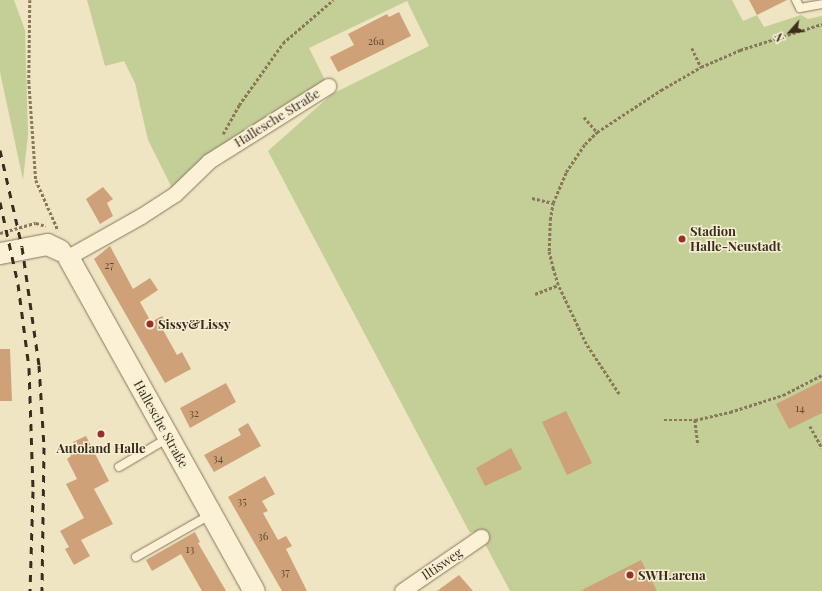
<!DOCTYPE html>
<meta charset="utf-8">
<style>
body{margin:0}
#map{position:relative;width:822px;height:591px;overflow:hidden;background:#efe5c3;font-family:"Playfair Display",serif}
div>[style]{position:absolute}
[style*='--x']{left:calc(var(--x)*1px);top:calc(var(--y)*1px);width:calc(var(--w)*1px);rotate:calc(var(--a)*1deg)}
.green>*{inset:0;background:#c4ce97}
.building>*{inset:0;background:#cea179}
.path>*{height:2.5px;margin-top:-1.25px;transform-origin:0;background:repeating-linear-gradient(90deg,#8a765a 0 3px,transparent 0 5px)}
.roads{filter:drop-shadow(0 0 1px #8a765a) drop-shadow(0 0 1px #8a765a)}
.lane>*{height:8px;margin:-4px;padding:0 4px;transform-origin:4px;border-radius:4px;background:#faf1d7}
.street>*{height:15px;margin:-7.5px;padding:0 7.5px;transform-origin:7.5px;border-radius:7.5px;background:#faf1d7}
.secondary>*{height:21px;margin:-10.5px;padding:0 10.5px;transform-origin:10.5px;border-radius:10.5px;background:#faf1d7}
.rail>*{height:3px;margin-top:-1.5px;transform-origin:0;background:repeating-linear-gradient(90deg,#3a2d1e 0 7px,transparent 0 14px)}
.dots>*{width:11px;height:11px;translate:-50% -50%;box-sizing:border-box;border:2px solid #f6eed3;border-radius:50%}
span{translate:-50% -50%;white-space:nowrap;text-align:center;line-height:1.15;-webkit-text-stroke:3px #f6eed3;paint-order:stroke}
.number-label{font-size:11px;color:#5f4a35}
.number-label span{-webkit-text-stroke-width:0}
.street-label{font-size:13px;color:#3a2d1e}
.poi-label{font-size:13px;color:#3a2d1e;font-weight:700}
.left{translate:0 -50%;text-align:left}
.north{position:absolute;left:770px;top:12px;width:40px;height:40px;-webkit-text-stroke:3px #f6eed3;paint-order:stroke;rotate:243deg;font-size:11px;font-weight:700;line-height:16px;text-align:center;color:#3a2d1e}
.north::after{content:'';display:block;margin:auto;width:14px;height:18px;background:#3a2d1e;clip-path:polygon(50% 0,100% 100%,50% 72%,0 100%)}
</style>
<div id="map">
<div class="green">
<div style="clip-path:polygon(0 0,14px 0,25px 30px,28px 135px,23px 180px,0 72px)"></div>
<div style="clip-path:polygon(87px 0,732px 0,743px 21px,757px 15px,764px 27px,801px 15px,808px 19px,822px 16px,822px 591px,510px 591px,478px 531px,470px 533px,268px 151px,332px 94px,429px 46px,407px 1px,309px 48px,328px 86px,175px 194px,148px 140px,135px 83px,124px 61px,105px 66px)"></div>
</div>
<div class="building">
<div style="clip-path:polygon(749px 0,787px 0,757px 15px)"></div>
<div style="clip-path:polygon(399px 12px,411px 36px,338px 72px,330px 57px,354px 45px,348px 34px,387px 14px,389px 17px)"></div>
<div style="clip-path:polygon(103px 187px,113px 199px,107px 203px,113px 216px,100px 224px,86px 199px)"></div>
<div style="clip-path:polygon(110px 246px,133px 289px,150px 278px,158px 290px,140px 302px,151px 322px,162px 316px,169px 327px,163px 330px,177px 355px,182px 352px,191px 369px,165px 383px,94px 259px)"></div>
<div style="clip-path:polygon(0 349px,10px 349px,12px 401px,0 401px)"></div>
<div style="clip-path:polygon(822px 381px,822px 413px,789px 429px,776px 404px)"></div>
<div style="clip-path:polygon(226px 383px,236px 402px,190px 428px,180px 408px)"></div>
<div style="clip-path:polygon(566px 411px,592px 463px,567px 475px,542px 422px)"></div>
<div style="clip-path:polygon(248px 423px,261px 446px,214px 472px,204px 455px,241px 435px,238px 429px)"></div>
<div style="clip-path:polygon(86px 436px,109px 481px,94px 489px,113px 524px,81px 540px,90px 556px,74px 565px,65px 549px,69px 547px,60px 531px,84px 518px,66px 484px,77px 479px,67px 459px,71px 456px,69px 451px,76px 447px,73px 442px)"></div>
<div style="clip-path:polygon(511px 448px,522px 469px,485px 486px,476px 468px)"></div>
<div style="clip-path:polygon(265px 476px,275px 494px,262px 501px,268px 511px,263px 513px,278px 540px,286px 536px,292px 546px,286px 549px,307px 591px,282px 591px,228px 497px)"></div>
<div style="clip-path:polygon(195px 532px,200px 542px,198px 543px,226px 591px,202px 591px,181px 554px,152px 571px,146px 560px)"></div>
<div style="clip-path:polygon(641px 560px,657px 591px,580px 591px)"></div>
<div style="clip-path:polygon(459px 575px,473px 591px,437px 591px)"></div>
</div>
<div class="path">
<div style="--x:30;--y:0;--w:81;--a:90.7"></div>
<div style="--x:29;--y:81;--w:99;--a:86"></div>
<div style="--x:36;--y:180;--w:55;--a:66.3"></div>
<div style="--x:692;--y:48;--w:21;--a:65"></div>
<div style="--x:584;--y:117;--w:20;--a:49"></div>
<div style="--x:223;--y:134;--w:33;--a:-61"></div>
<div style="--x:239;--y:105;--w:76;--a:-54.6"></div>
<div style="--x:283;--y:43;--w:66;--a:-40.7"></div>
<div style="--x:532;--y:198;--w:22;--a:13"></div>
<div style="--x:0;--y:233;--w:37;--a:-16"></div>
<div style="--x:36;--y:223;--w:10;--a:17"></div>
<div style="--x:535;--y:294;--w:25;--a:-21"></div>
<div style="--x:619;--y:394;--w:60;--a:-123.4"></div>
<div style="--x:586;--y:344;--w:65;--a:-115.4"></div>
<div style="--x:558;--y:285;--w:17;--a:-107"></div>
<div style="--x:553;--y:269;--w:18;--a:-103"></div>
<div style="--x:549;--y:251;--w:31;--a:-88"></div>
<div style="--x:550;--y:220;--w:17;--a:-80"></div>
<div style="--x:553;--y:203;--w:34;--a:-67"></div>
<div style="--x:566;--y:172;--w:34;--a:-56"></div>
<div style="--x:585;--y:144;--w:17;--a:-45"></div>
<div style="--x:597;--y:132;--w:77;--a:-33.3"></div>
<div style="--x:661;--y:90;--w:46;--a:-29.9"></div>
<div style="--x:701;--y:67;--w:43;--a:-23.6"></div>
<div style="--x:740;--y:50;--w:86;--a:-17.6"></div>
<div style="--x:664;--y:420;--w:31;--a:0"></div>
<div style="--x:695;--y:420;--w:36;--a:-13"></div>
<div style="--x:730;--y:412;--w:56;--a:-17.8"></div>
<div style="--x:783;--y:395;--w:44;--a:-27.1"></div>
<div style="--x:695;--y:420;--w:25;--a:83"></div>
<div style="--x:810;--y:426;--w:25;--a:61"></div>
</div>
<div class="roads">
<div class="lane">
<div style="--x:796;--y:0;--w:9;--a:63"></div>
<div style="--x:800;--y:8;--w:22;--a:-10"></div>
<div style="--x:119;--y:467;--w:57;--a:-30.6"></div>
<div style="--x:136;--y:557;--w:85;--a:-29.6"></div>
</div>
<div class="street">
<div style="--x:60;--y:250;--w:11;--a:41"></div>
<div style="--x:68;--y:257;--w:84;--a:-29.3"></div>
<div style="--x:141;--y:216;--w:40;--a:-32.9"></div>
<div style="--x:175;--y:194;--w:47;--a:-44.1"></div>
<div style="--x:209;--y:161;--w:141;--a:-32.2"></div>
<div style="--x:402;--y:591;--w:96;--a:-34.4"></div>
</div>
<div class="secondary">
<div style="--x:0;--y:253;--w:48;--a:-10.8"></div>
<div style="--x:47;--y:244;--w:14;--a:25"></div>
<div style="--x:68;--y:257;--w:382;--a:60.9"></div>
</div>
</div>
<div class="rail">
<div style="--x:0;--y:150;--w:99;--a:77.2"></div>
<div style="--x:22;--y:247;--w:119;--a:81.8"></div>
<div style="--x:39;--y:365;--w:82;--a:86.5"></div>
<div style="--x:44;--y:447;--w:144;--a:90.8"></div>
<div style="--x:0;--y:202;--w:84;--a:77.6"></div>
<div style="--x:18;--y:284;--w:85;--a:82.5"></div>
<div style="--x:29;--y:368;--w:123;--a:88.1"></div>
<div style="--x:33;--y:491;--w:100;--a:91.7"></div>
</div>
<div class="dots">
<div style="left:682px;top:239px;background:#9a2e28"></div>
<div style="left:150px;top:324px;background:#9a2e28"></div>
<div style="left:101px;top:434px;background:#9a2e28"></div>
<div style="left:630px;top:575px;background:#9a2e28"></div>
</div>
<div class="number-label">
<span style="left:376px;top:41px">26a</span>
<span style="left:109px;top:265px">27</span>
<span style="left:800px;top:408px">14</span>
<span style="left:194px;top:413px">32</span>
<span style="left:218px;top:458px">34</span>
<span style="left:242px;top:501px">35</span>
<span style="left:263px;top:536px">36</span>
<span style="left:190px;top:549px">13</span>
<span style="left:285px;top:572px">37</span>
</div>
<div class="street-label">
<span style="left:277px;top:118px;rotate:-32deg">Hallesche Straße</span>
<span style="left:161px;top:424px;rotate:61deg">Hallesche Straße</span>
<span style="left:442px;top:564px;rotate:-34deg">Iltisweg</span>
</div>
<div class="poi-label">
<span class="left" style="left:690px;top:239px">Stadion<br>Halle-Neustadt</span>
<span class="left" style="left:158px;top:324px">Sissy&amp;Lissy</span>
<span style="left:101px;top:448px">Autoland Halle</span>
<span class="left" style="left:638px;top:575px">SWH.arena</span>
</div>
<div class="north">N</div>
</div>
